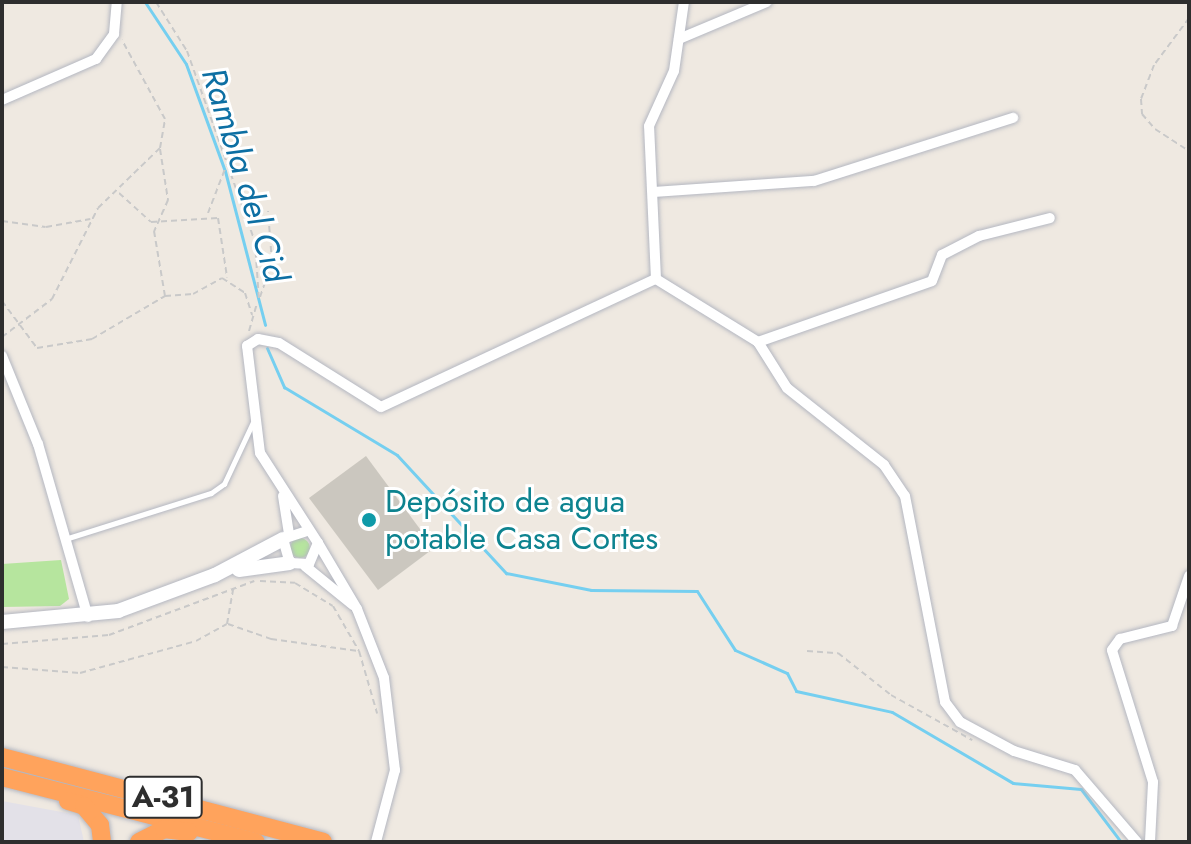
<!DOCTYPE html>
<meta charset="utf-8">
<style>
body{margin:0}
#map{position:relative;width:1191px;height:844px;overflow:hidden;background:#efe9e1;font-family:Jost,sans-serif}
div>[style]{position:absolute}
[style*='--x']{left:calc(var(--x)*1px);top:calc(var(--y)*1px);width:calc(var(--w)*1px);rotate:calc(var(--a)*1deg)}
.industrial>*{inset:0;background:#e3e1e8}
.green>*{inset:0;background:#b6e59e}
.round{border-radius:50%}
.stream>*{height:3px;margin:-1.5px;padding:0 1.5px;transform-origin:1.5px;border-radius:1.5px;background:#75cff0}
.building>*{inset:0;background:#cbc7bf}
.path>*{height:2px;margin-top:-1px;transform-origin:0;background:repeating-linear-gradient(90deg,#c9c9c9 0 6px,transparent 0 10px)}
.roads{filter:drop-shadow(0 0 2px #b4b7c1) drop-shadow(0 0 2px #b4b7c1)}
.lane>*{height:5px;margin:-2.5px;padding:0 2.5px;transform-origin:2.5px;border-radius:2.5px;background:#fff}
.street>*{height:10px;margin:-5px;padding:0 5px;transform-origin:5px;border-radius:5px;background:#fff}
.secondary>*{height:14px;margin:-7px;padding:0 7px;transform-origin:7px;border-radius:7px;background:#fff}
.highway>*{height:18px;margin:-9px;padding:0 9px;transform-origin:9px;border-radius:9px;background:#ffa35c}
.dots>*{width:22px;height:22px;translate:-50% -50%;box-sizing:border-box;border:4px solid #fff;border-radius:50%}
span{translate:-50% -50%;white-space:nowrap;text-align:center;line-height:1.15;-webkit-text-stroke:6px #fff;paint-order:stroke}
.shield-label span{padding:2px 6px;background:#fff;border:2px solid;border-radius:6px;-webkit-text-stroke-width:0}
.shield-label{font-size:30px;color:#2e2e2e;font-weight:700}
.culture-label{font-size:32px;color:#0d838f}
.left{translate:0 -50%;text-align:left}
.water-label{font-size:34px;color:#0d6fa3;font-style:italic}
.frame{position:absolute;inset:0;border:4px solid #2e2e2e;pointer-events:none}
</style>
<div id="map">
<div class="industrial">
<div style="clip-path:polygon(2px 801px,78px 815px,84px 842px,2px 842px)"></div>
</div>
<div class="green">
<div class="round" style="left:290px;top:538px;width:20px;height:20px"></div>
<div style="clip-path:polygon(61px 560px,69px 599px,60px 606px,2px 607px,2px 564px)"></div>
</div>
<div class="stream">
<div style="--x:145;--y:2;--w:74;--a:56.5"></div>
<div style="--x:186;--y:64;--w:114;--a:70"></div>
<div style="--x:225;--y:171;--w:159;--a:75.4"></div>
<div style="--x:267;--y:348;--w:43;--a:66.4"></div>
<div style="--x:284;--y:387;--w:132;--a:31"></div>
<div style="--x:397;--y:455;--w:161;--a:47.3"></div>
<div style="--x:506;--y:573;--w:87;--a:11.3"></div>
<div style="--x:591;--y:590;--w:106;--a:0.5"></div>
<div style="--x:697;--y:591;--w:70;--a:57.2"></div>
<div style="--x:735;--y:650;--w:57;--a:23.9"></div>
<div style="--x:787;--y:673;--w:20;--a:63"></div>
<div style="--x:796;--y:691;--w:98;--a:12.3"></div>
<div style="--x:892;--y:712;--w:140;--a:30.4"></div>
<div style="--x:1013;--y:783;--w:68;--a:5"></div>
<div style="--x:1081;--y:789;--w:66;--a:53"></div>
</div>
<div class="building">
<div style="clip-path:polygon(366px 456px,434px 548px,378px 590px,309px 498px)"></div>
</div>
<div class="path">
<div style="--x:156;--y:2;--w:58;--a:57.7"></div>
<div style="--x:187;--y:51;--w:203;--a:70.4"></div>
<div style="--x:255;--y:242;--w:59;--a:86.1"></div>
<div style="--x:1189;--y:18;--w:59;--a:126.7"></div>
<div style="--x:1154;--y:65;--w:36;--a:111"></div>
<div style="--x:1141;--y:99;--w:15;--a:86"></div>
<div style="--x:1142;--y:114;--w:20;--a:49"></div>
<div style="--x:1155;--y:129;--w:40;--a:32.9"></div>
<div style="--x:160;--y:149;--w:52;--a:81.1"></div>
<div style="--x:168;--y:200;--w:34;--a:114"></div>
<div style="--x:154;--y:231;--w:66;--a:80.4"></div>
<div style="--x:119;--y:193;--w:43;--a:42.2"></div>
<div style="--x:151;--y:222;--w:67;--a:-3.4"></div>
<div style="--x:218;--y:218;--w:60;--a:81.3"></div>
<div style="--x:208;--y:213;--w:50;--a:-69"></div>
<div style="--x:2;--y:221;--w:44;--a:7.8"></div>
<div style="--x:46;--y:227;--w:45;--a:-10.3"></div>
<div style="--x:260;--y:297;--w:37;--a:-71"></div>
<div style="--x:272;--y:262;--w:51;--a:-94.5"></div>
<div style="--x:2;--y:301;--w:59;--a:53.3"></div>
<div style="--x:37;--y:348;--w:56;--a:-9.3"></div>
<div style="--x:92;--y:339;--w:85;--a:-30.5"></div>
<div style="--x:165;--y:296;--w:28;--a:-4"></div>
<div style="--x:193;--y:294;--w:33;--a:-29"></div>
<div style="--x:222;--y:278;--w:27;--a:33"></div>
<div style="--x:245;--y:293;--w:23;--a:72"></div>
<div style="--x:249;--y:331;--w:29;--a:-74"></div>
<div style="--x:2;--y:337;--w:63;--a:-37.2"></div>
<div style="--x:52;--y:299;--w:102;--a:-63.2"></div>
<div style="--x:98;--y:208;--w:86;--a:-44.1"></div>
<div style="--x:160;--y:148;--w:29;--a:-80"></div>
<div style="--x:165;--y:119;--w:90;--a:-118.6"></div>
<div style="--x:260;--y:581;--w:35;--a:3"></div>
<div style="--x:295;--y:583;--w:44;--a:31.2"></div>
<div style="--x:333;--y:606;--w:52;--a:60"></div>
<div style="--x:359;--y:651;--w:65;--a:73.8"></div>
<div style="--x:228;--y:624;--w:46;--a:19.2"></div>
<div style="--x:271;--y:639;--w:88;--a:7.9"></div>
<div style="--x:2;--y:644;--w:107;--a:-4.8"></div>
<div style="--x:109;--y:635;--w:155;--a:-20.4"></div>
<div style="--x:807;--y:651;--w:31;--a:4"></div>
<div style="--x:838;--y:653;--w:68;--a:38.4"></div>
<div style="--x:891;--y:695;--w:93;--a:29.1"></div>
<div style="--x:2;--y:667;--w:78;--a:4.4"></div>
<div style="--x:80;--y:673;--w:120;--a:-15.4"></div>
<div style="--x:196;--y:641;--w:35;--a:-29"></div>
<div style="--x:227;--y:624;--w:36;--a:-80"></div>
</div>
<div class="roads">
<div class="lane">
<div style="--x:65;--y:539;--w:153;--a:-17.5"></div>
<div style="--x:211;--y:493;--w:16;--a:-35"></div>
<div style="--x:224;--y:484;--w:68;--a:-64.9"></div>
</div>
<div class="street">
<div style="--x:679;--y:39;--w:95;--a:-22.8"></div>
<div style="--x:2;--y:100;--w:103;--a:-23.6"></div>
<div style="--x:96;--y:59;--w:31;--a:-54"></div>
<div style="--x:114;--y:34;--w:32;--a:-85"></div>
<div style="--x:655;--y:192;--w:159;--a:-4"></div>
<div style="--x:814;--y:181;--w:209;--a:-17.6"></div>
<div style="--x:656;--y:279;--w:120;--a:31.7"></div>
<div style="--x:758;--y:342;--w:54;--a:57.8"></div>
<div style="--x:787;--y:388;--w:124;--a:38.4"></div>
<div style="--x:884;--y:465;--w:37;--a:56"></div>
<div style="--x:905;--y:496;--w:210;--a:79"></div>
<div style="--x:945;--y:702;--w:25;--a:53"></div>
<div style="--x:960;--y:722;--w:61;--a:28.2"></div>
<div style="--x:1014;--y:751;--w:64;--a:17.3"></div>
<div style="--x:1075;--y:770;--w:95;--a:49.3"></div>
<div style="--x:758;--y:342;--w:184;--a:-19.3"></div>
<div style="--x:932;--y:281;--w:28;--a:-69"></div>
<div style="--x:942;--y:255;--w:42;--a:-27.2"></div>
<div style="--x:979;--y:236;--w:73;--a:-14.2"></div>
<div style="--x:2;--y:356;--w:95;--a:67.8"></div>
<div style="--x:38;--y:444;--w:180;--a:73.9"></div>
<div style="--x:283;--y:496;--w:37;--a:81"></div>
<div style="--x:307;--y:531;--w:25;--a:162"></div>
<div style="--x:283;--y:539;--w:25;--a:74"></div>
<div style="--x:290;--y:563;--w:19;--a:3"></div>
<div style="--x:309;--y:564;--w:23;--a:-67"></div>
<div style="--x:318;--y:543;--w:107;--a:-122.8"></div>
<div style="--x:260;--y:453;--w:108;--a:-96.9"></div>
<div style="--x:247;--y:346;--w:13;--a:-32"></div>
<div style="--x:258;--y:339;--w:21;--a:11"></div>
<div style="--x:279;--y:343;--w:120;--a:32.1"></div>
<div style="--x:381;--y:407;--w:303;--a:-25"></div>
<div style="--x:656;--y:279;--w:153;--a:-92.6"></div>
<div style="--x:649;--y:126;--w:60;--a:-65.6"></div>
<div style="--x:674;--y:71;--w:70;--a:-81.8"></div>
<div style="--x:318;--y:543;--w:77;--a:59.4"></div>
<div style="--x:357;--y:609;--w:74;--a:68.6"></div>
<div style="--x:384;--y:678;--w:93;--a:83.2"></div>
<div style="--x:395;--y:770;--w:74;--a:104.8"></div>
<div style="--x:305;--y:566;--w:62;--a:39.1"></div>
<div style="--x:1150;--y:842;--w:60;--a:-87.1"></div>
<div style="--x:1153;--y:782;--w:138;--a:-107.3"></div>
<div style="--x:1112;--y:650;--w:14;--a:-54"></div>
<div style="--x:1120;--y:639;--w:54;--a:-14"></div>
<div style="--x:1172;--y:626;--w:53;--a:-71.2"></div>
</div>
<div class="secondary">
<div style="--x:239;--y:570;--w:51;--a:-7.8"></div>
<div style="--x:2;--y:622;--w:117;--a:-5.4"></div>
<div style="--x:118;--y:611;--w:103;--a:-20.4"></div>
<div style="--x:215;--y:575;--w:77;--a:-27.9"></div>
</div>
<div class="highway">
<div style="--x:2;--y:757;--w:332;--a:14.8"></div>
<div style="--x:2;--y:777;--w:262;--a:14.4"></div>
<div style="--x:68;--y:801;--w:17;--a:17"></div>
<div style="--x:84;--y:806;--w:25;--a:50"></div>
<div style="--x:100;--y:825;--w:17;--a:83"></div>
<div style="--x:139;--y:842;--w:28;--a:-27"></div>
<div style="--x:164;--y:829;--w:25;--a:7"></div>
</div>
</div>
<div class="dots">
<div style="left:369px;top:520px;background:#0f9aa8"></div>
</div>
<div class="shield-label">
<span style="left:163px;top:797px">A-31</span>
</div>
<div class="culture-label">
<span class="left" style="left:385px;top:520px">Depósito de agua<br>potable Casa Cortes</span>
</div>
<div class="water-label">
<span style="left:245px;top:175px;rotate:73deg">Rambla del Cid</span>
</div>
<div class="frame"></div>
</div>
